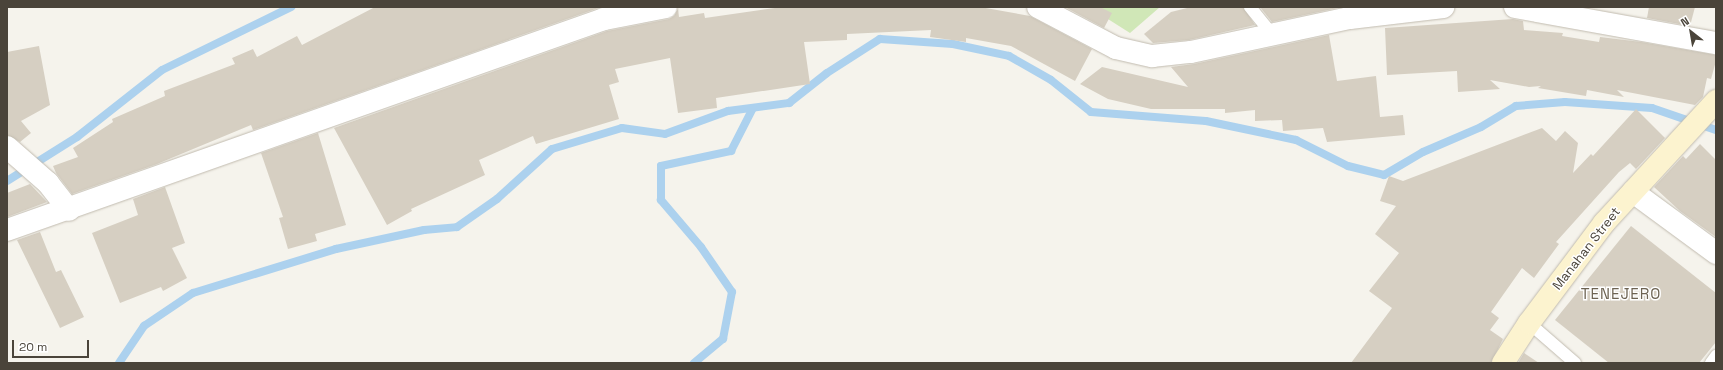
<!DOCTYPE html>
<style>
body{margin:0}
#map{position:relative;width:1723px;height:370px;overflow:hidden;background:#f5f3ec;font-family:"Space Grotesk",sans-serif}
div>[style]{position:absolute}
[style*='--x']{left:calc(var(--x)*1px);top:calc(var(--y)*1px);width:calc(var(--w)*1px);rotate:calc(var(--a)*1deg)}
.green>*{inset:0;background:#d0e7b7}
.stream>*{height:8px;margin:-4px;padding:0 4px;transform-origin:4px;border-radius:4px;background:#acd1ee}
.building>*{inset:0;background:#d6cfc2}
.roads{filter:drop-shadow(0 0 1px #c1bbaf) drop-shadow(0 0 1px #c1bbaf)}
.service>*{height:12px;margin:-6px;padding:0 6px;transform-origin:6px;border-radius:6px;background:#fff}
.minor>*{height:22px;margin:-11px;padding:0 11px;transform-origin:11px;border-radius:11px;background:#fff}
.tertiary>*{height:22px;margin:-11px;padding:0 11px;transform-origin:11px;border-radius:11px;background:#fff}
.secondary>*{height:22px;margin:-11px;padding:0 11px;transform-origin:11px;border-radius:11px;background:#fcf3cf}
span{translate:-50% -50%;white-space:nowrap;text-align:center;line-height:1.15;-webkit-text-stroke:3px #fff;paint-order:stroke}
.street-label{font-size:13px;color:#4a443a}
.quarter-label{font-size:15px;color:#6c6251;letter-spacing:1px}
.frame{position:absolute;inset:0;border:8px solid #4a443a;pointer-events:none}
.north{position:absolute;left:1671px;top:12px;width:40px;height:40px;-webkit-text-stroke:3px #fff;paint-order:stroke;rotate:329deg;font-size:11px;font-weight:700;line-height:16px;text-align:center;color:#4a443a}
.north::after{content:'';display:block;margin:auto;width:14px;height:18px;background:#4a443a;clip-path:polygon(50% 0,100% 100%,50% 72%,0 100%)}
.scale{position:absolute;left:12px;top:340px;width:77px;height:18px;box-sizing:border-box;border:2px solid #4a443a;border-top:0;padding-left:5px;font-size:12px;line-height:14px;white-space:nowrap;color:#4a443a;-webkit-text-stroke:3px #fff;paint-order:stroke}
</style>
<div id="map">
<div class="green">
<div style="clip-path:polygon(1089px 7px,1160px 7px,1130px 33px)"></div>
</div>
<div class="stream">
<div style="--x:7;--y:181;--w:83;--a:-32.2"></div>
<div style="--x:77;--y:137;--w:108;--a:-38.2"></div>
<div style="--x:162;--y:70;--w:144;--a:-26"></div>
<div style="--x:119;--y:363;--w:45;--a:-56"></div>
<div style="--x:144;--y:326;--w:59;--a:-34"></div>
<div style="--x:193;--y:293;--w:150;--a:-17.1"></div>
<div style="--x:336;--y:249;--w:90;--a:-12.2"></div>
<div style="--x:424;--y:230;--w:33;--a:-5"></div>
<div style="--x:457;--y:227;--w:49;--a:-35"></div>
<div style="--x:497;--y:199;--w:74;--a:-42.3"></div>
<div style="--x:552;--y:149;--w:73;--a:-16.7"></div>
<div style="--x:622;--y:128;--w:43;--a:7.9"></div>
<div style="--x:665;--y:134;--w:67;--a:-20.1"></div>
<div style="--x:728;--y:111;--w:62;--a:-7.5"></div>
<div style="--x:789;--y:103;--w:48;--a:-38.3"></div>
<div style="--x:827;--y:73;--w:63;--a:-32.7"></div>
<div style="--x:880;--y:39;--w:73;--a:3.9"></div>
<div style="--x:953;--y:44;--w:57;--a:12.1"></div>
<div style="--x:1009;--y:56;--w:48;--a:29.7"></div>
<div style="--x:1051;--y:80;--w:51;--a:38.7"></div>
<div style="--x:1091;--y:112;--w:115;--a:4.5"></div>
<div style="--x:1206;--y:121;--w:92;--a:11.9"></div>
<div style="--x:1296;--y:140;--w:58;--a:26.6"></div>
<div style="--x:1348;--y:166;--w:37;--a:14"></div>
<div style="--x:1384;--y:175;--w:45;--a:-30.5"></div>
<div style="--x:1423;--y:152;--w:63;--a:-23.3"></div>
<div style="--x:1481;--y:127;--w:41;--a:-31"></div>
<div style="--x:1516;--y:106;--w:49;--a:-4.7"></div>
<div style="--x:1565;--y:102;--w:87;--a:3.9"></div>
<div style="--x:1652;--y:108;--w:68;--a:19"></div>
<div style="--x:694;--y:363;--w:38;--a:-40"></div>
<div style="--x:723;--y:339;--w:48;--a:-79.2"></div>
<div style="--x:732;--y:292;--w:55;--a:-124.6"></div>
<div style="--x:701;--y:247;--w:62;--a:-130.4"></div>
<div style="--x:661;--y:200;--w:34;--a:-90"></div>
<div style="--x:661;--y:166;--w:72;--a:-12.1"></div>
<div style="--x:731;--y:151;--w:48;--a:-62.9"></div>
</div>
<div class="building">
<div style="clip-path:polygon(375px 7px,601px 7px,253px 130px,251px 125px,157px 164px,72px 194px,56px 173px,53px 166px,78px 157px,73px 148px,113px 122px,112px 119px,165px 96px,164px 91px,235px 64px,232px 58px,253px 49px,257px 57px,297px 36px,302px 45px)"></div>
<div style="clip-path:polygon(782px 7px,980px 7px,1030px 16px,1092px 49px,1075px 81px,1011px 46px,966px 38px,966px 42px,930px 37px,931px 30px,847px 34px,847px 40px,804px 42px,810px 84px,716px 98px,717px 108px,678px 113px,670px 58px,615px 69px,619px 82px,609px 85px,619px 119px,536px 144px,533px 136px,479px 160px,485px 175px,411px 209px,412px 211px,387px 225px,334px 128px,607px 31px,669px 19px,674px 16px,678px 9px,679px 17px,704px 13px,705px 18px)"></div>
<div style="clip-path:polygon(1065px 7px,1100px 7px,1112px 13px,1104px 28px)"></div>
<div style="clip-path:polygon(1191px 7px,1243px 7px,1255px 25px,1189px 40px,1153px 43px,1144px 34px,1171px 12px)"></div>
<div style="clip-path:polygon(1260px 7px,1342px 7px,1272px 22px)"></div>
<div style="clip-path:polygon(1649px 7px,1695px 7px,1690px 26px,1647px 18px)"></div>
<div style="clip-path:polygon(1513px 19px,1523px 21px,1524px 30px,1563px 33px,1562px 36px,1599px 42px,1600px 37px,1641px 42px,1716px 55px,1716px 61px,1711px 79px,1707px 78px,1703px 97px,1695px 105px,1617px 90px,1624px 97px,1587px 90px,1586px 96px,1538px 88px,1541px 86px,1529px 87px,1490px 80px,1500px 89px,1458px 92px,1457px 71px,1387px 75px,1385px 28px)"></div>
<div style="clip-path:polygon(1329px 35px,1337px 81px,1376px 76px,1380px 117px,1403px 115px,1405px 135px,1327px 142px,1323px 128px,1283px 131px,1282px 120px,1255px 121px,1255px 110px,1225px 113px,1225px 109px,1151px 109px,1108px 99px,1080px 84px,1102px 67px,1188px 87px,1171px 67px,1194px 64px)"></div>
<div style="clip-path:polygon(39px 46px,50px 105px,21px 121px,31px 133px,20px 142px,7px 135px,7px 52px)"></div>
<div style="clip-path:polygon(1636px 109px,1665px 138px,1636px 169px,1630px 163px,1619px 172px,1556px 242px,1559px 244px,1534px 278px,1522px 268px,1491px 312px,1499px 318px,1490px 330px,1503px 339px,1491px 363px,1351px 363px,1392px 308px,1369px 291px,1399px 253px,1375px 234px,1396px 206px,1380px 201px,1389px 176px,1403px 181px,1542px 128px,1556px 141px,1565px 131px,1578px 143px,1573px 173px,1591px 154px,1593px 156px)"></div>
<div style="clip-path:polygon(318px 133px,346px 225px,315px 234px,317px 241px,288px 249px,279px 218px,283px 217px,261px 153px)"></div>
<div style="clip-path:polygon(1700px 144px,1716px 160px,1716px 237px,1680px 211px,1654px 187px,1683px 156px,1686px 159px)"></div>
<div style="clip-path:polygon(30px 184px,47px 202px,7px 217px,7px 193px)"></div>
<div style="clip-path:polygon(165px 187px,185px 243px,172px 248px,187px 278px,163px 291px,161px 287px,120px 303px,92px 233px,138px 215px,133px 199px)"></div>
<div style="clip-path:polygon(1631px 226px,1716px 293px,1716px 342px,1699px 363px,1609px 363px,1555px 320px)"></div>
<div style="clip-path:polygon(40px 232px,56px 272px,61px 270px,84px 317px,60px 328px,17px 240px)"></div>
<div style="clip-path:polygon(1524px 353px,1539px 363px,1518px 363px)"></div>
</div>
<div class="roads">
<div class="service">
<div style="--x:1250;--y:7;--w:36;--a:51"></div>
<div style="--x:1529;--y:323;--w:61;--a:41"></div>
<div style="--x:1711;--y:363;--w:9;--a:-54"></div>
</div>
<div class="minor">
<div style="--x:7;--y:147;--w:55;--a:41.3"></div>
<div style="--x:48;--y:183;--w:34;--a:52"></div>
<div style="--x:1633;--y:192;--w:103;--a:36.3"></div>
</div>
<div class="tertiary">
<div style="--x:1038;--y:7;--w:88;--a:27.7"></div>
<div style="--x:1116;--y:48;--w:37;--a:13"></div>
<div style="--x:1152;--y:56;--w:39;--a:-6"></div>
<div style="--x:1191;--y:52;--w:163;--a:-12.1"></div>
<div style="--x:1350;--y:18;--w:94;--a:-6.7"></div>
<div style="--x:1515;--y:7;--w:204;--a:10.2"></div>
<div style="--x:7;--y:230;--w:633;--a:-19.47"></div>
<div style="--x:604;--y:19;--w:63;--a:-11"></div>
</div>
<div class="secondary">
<div style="--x:1503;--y:363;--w:48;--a:-57"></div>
<div style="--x:1529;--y:323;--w:125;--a:-53.1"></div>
<div style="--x:1604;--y:223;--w:166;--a:-47.4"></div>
</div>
</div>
<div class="street-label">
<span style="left:1587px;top:249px;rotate:-52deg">Manahan Street</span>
</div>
<div class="quarter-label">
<span style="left:1621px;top:294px">TENEJERO</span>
</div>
<div class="frame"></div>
<div class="north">N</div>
<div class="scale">20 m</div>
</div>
